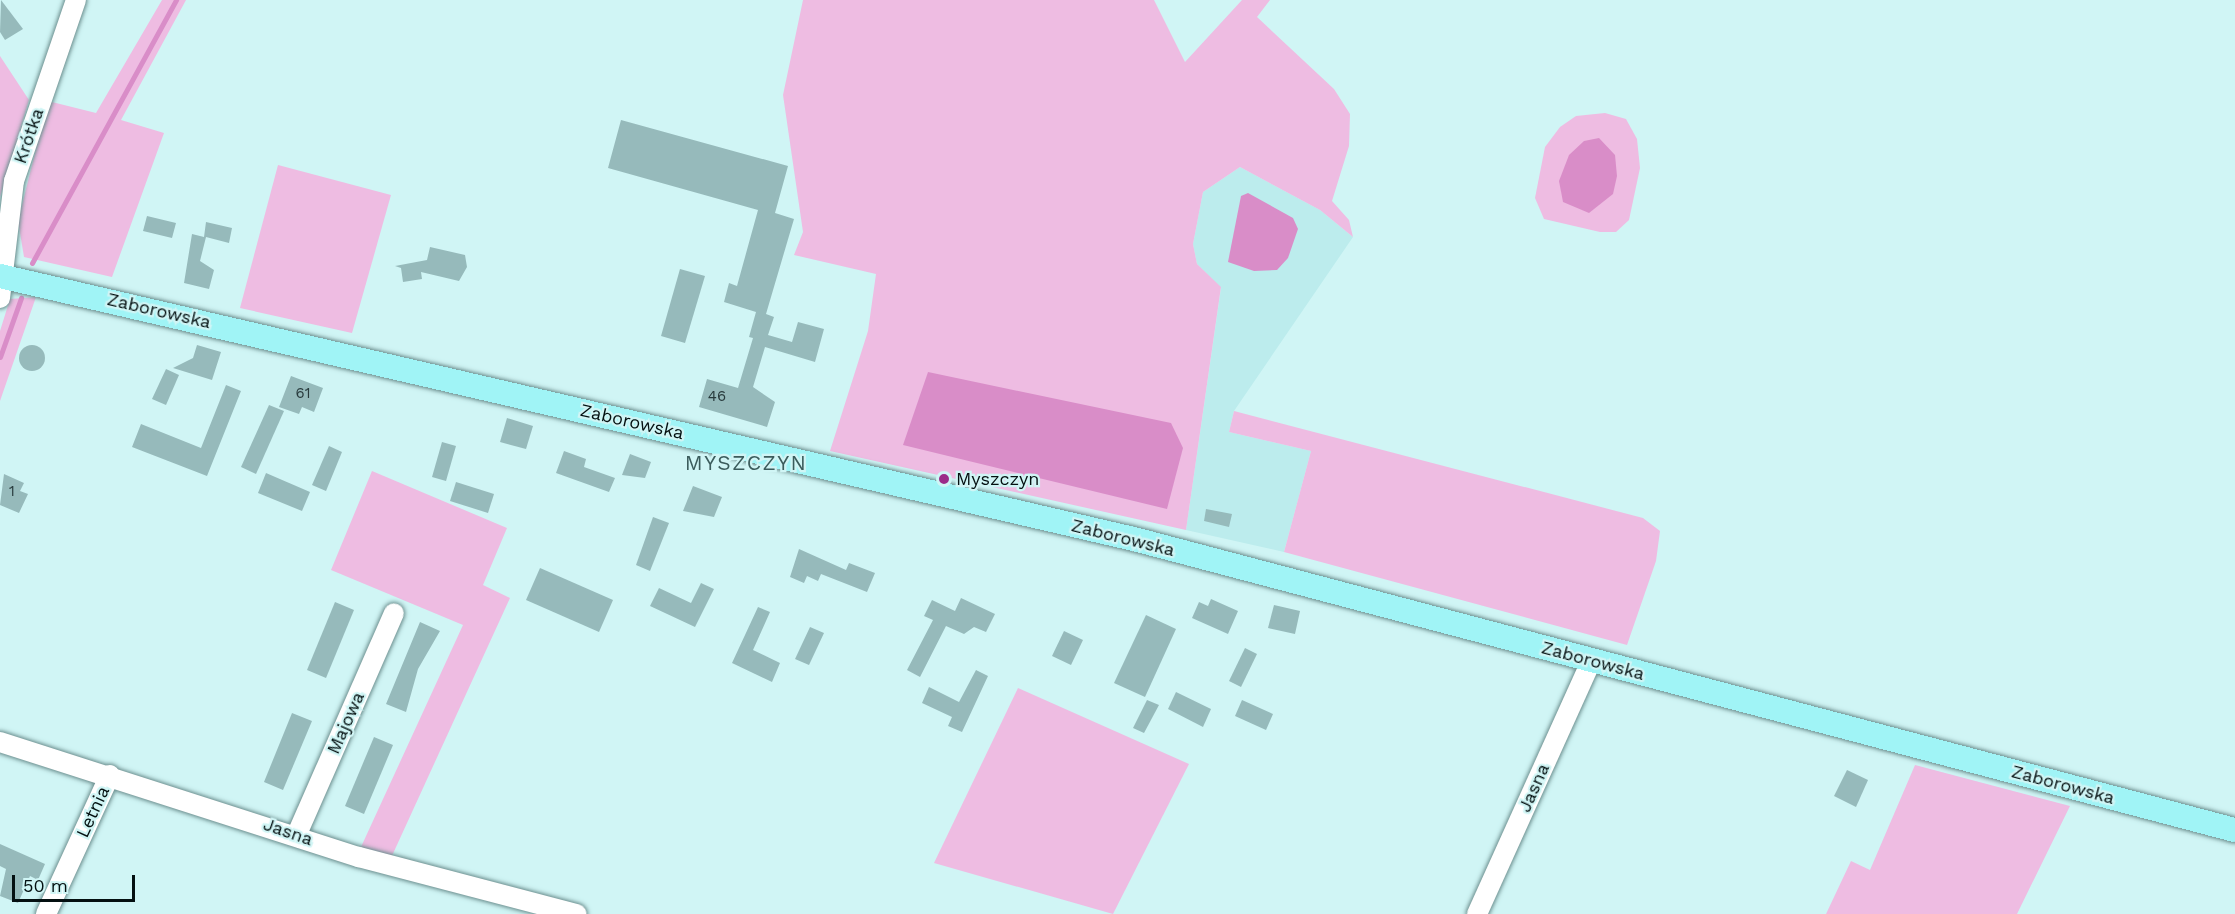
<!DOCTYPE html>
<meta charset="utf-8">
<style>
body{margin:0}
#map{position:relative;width:2235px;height:914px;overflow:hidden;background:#d0f5f5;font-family:"Work Sans",sans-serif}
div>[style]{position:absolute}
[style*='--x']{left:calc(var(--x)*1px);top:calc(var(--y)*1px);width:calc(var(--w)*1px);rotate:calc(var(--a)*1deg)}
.built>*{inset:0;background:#bceced}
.green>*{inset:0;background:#eebce2}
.water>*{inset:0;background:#d98dc8}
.stream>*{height:5px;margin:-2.5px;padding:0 2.5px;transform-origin:2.5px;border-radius:2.5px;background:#d98dc8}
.building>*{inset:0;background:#96babb}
.round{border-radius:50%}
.roads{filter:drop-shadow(0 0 2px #6c8f8f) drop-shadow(0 0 2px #6c8f8f)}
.minor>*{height:20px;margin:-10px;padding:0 10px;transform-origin:10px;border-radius:10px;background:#fff}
.major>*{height:24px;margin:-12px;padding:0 12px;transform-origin:12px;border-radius:12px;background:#a0f4f6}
.dots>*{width:16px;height:16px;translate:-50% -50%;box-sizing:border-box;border:3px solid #d0f5f5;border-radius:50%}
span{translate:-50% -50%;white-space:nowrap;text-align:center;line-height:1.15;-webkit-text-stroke:4.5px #d0f5f5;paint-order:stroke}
.number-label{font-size:15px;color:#283a3c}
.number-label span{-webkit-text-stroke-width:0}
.street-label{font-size:18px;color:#041011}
.poi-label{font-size:18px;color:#041011}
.left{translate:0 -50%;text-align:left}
.quarter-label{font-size:21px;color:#3b5c5c;letter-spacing:1.5px}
.scale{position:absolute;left:12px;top:875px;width:123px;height:27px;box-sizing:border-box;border:3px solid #041011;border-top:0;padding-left:8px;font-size:18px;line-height:21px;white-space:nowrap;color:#041011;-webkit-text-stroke:4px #d0f5f5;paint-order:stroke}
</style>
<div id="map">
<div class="built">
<div style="clip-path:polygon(1240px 167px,1320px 210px,1353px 237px,1234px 411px,1229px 432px,1311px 451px,1284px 552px,1186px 530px,1221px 288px,1197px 264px,1193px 244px,1203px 192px)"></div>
</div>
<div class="green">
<div style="clip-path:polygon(162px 0,186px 0,121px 120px,164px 133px,112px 277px,24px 257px,18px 221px,48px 101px,96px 113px)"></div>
<div style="clip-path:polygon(803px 0,1154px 0,1185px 62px,1242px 0,1270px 0,1257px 17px,1334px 89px,1350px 114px,1349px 146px,1332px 201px,1349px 220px,1353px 237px,1320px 210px,1240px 167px,1203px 192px,1193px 244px,1197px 264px,1221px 287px,1186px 530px,830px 451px,868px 331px,876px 274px,794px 255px,803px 232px,783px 95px)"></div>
<div style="clip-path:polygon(0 56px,29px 100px,0 197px)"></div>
<div style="clip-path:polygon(1605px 113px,1626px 119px,1637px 139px,1640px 168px,1629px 220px,1616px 232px,1600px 232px,1544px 219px,1535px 198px,1545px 147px,1560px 127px,1576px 116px)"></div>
<div style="clip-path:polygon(278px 165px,391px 195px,352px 333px,240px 308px)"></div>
<div style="clip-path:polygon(36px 297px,0 401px,0 331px,10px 299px)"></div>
<div style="clip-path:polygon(1234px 411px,1643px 518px,1660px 531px,1656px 561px,1627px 645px,1284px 552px,1311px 451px,1229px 432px)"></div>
<div style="clip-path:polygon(372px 471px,507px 528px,483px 585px,510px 598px,391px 858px,361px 847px,463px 625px,331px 570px)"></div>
<div style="clip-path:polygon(1018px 688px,1189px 764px,1113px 914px,934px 863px)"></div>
<div style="clip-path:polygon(1915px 765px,2070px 806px,2017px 914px,1826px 914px,1851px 861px,1870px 870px)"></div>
</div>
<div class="water">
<div style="clip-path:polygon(1599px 138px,1615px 155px,1617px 176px,1613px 194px,1589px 213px,1563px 202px,1559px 181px,1569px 155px,1584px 141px)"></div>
<div style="clip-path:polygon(1248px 193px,1293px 218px,1298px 229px,1288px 258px,1277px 270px,1254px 271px,1228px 262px,1241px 196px)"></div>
<div style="clip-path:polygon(928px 372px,1171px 423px,1183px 448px,1167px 509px,903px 445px)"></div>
</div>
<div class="stream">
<div style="--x:32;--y:263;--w:300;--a:-61.3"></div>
<div style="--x:0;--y:357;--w:63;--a:-70.4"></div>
</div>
<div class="building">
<div style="clip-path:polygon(1px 0,23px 29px,5px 40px,0 32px)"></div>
<div style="clip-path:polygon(621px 120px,788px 166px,775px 213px,794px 219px,766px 314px,774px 317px,768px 335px,792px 342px,798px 322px,824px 329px,815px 362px,765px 347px,753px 387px,775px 402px,767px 427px,699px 407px,707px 379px,738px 388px,753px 338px,749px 337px,756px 312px,724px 302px,729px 283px,737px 286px,758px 210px,608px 168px)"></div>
<div style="clip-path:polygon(147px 216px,176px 223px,172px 238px,143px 231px)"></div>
<div style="clip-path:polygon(206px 222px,232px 228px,229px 243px,206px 237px,200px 261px,214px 270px,209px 289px,184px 283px,192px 234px,204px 237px)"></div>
<div style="clip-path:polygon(430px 247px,465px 255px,467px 267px,459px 281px,421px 272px,422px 279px,403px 282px,401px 268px,395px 266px,427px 260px)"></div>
<div style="clip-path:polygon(680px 269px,705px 276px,685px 343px,661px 336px)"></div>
<div style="clip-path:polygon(197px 345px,221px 352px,212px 380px,173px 368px,193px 358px)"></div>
<div class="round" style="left:19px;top:345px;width:26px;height:26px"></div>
<div style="clip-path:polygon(166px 369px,179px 375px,166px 405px,152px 399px)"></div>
<div style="clip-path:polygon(291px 376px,323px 388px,314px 412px,302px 407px,299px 414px,279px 407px)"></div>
<div style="clip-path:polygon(226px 385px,241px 391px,207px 476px,132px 447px,141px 424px,201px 448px)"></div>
<div style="clip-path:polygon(269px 405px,284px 411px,256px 474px,241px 467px)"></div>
<div style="clip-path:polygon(507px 418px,533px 426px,526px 449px,500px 442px)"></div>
<div style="clip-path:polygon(442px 442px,456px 446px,446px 481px,432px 477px)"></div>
<div style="clip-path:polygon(329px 446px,342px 452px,326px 491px,312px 485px)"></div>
<div style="clip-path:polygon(564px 451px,586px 459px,584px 467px,615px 478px,609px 492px,556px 473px)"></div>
<div style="clip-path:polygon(630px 454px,651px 462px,645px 478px,622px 475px)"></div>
<div style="clip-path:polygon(266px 473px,310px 492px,302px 511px,258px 493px)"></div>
<div style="clip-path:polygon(4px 474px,24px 483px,20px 491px,28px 494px,19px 513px,0 505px)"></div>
<div style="clip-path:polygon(456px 482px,494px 494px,488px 513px,450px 501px)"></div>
<div style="clip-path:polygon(693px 486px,722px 497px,714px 517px,683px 511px)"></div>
<div style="clip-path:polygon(1206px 509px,1232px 514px,1229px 527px,1204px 521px)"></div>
<div style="clip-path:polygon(653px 517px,669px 523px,650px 571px,636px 565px)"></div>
<div style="clip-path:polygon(799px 549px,846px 570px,849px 563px,875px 573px,867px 592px,821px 574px,818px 581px,807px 576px,804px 583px,790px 577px)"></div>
<div style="clip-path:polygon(540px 568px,613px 600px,599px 632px,526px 600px)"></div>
<div style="clip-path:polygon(701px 583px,714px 589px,695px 627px,650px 606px,659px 588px,691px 603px)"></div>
<div style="clip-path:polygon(961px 598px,995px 614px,986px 632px,974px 627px,964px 634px,946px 626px,920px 677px,907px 670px,933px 620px,924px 616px,932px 600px,955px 611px)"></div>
<div style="clip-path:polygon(1211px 599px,1238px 611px,1228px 634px,1192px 618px,1199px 602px,1208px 606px)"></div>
<div style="clip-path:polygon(335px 602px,354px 610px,326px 678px,307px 670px)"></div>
<div style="clip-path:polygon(1274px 605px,1300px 611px,1295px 634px,1268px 628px)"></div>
<div style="clip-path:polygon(758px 607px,770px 612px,753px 650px,780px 663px,772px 682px,732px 663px)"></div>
<div style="clip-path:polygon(1146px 615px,1176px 629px,1145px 697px,1114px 683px)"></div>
<div style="clip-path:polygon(420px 622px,440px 631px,418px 669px,406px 712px,386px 704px)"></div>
<div style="clip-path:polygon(810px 627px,824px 633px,809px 665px,795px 659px)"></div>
<div style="clip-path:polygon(1064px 631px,1083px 640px,1071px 665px,1052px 656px)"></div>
<div style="clip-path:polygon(1245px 648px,1257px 654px,1241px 687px,1229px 681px)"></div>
<div style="clip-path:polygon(976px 670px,988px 676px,962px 732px,948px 726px,952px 717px,922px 703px,929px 687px,959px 702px)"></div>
<div style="clip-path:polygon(1176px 692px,1211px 709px,1203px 727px,1168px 709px)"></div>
<div style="clip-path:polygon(1147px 700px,1159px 705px,1144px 733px,1133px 728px)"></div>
<div style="clip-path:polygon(1242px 700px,1273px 714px,1266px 730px,1235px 716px)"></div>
<div style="clip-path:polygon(292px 713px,312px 721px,283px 790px,264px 782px)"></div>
<div style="clip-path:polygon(374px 737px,393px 745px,364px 814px,345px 806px)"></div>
<div style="clip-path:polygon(1847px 770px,1868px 780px,1856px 807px,1834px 796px)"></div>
<div style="clip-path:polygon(0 844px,45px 864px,38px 880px,30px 876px,18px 903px,0 896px,6px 869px,0 866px)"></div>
</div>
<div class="roads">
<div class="minor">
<div style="--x:0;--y:298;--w:118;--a:-83.2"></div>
<div style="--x:14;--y:181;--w:191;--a:-71.1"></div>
<div style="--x:0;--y:742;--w:377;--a:17.8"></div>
<div style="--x:359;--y:857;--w:225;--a:14.7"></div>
<div style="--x:297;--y:834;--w:241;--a:-66.3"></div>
<div style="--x:46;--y:914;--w:153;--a:-65.3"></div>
<div style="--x:1477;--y:914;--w:277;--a:-65.7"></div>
</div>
<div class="major">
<div style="--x:0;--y:276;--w:1164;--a:13.06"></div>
<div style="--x:1134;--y:539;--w:1139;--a:14.81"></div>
</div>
</div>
<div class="dots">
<div style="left:944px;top:479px;background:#9b2b89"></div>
</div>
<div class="number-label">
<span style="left:303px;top:394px">61</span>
<span style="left:717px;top:397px">46</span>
<span style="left:12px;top:492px">1</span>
</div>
<div class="street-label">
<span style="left:29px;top:136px;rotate:-71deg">Krótka</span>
<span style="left:159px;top:311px;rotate:13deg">Zaborowska</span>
<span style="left:632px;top:422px;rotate:13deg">Zaborowska</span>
<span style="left:1123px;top:538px;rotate:14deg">Zaborowska</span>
<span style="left:1593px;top:661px;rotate:15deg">Zaborowska</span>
<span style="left:346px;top:723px;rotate:-66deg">Majowa</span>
<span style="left:2063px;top:785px;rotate:15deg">Zaborowska</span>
<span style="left:1534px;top:788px;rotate:-66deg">Jasna</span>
<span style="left:93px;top:812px;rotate:-65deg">Letnia</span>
<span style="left:288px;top:832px;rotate:19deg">Jasna</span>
</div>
<div class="poi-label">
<span class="left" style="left:956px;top:479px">Myszczyn</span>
</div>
<div class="quarter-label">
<span style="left:746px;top:463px">MYSZCZYN</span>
</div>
<div class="scale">50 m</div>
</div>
